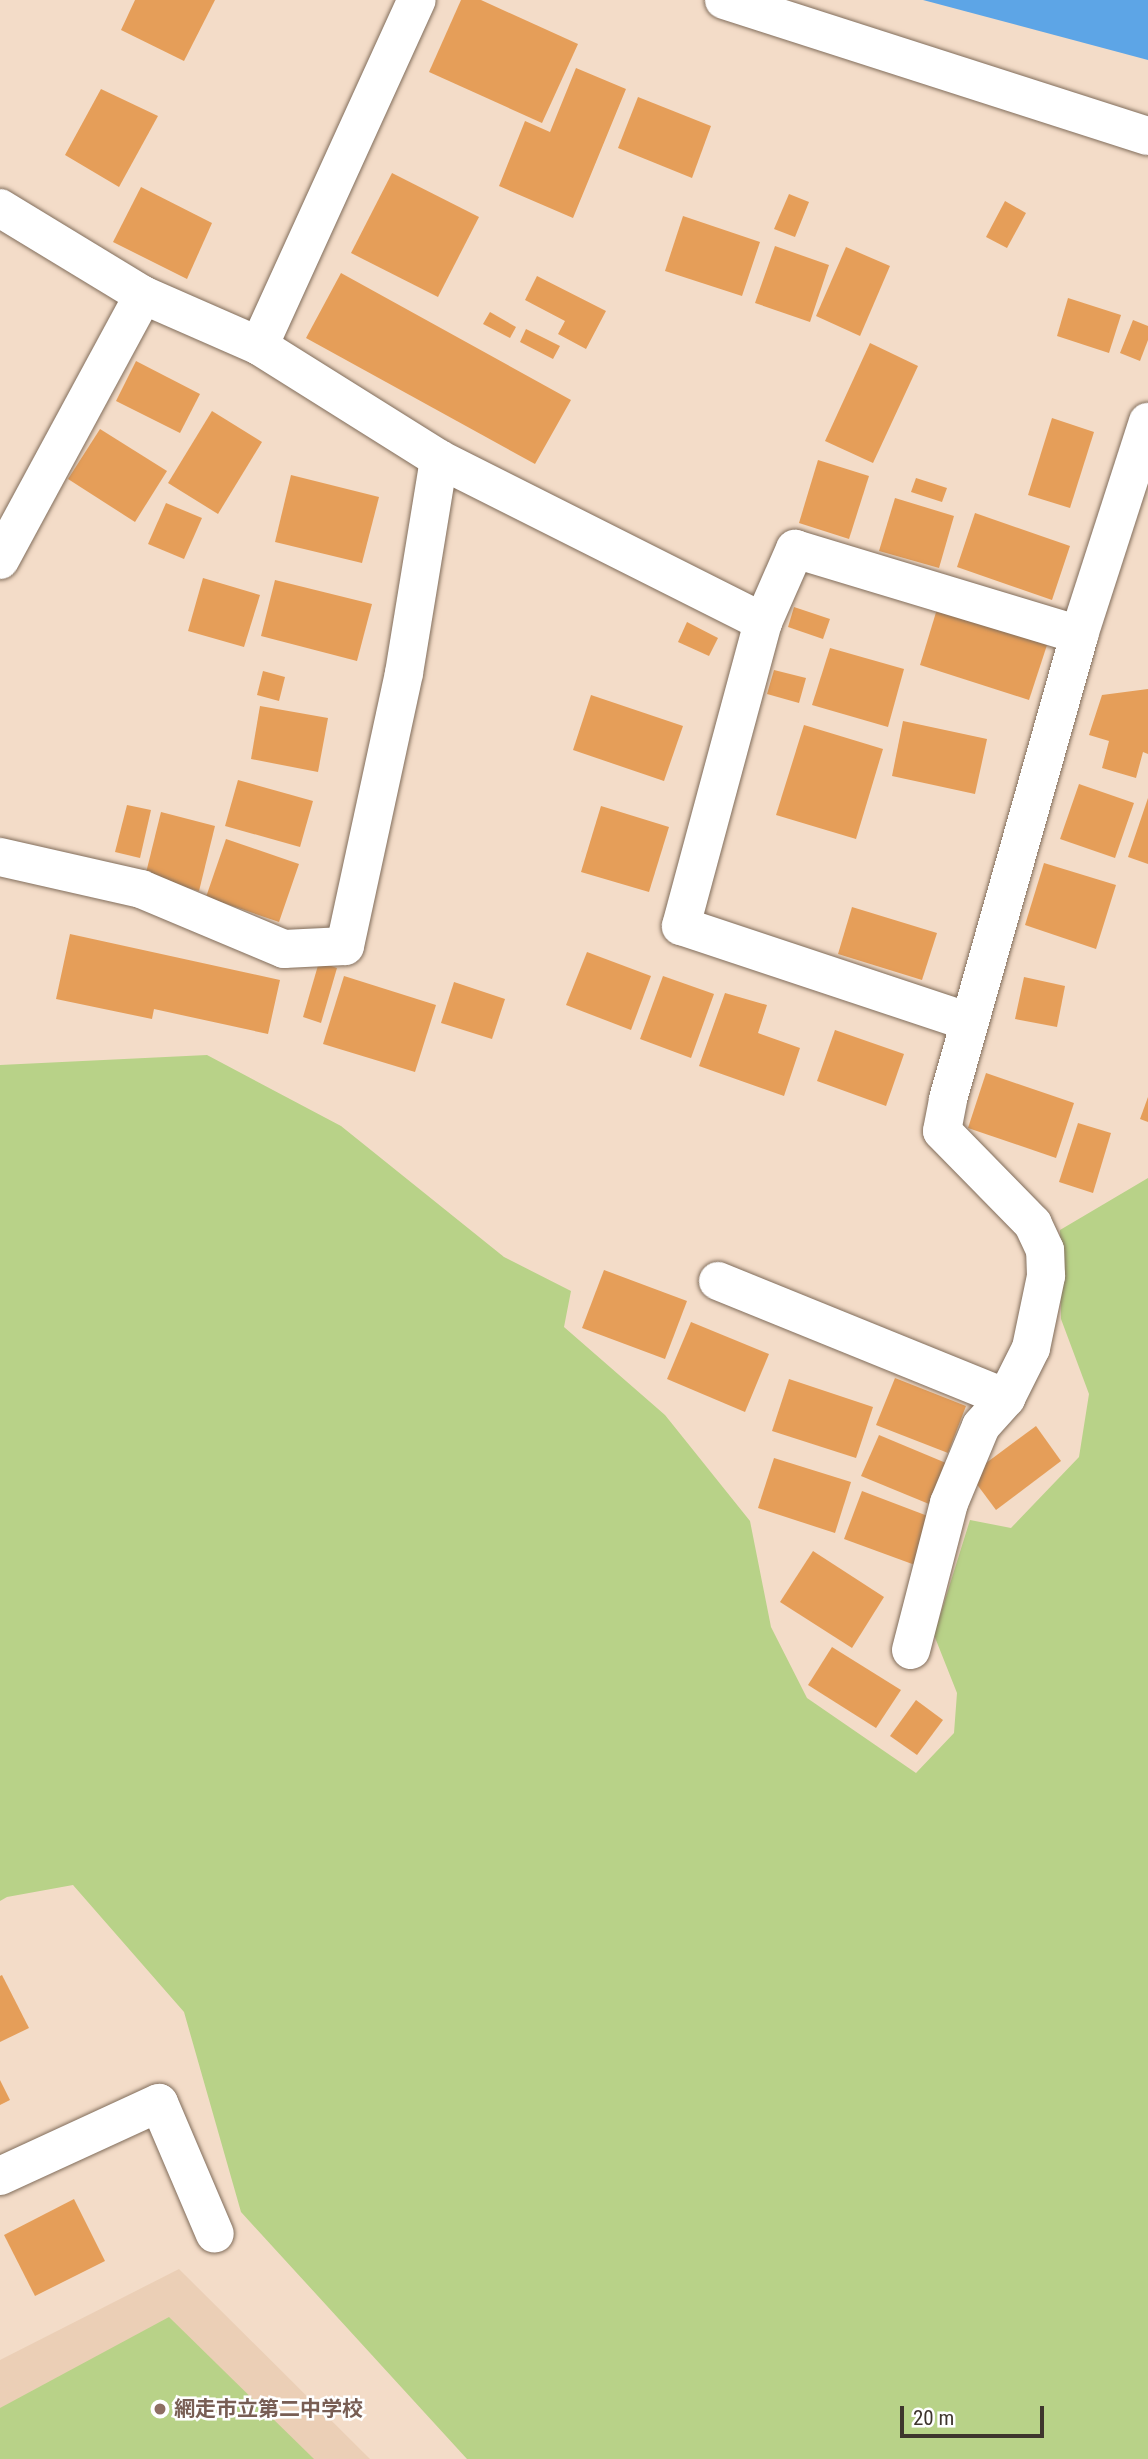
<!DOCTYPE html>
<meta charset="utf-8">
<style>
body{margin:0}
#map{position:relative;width:1148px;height:2459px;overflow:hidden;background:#f3dcc8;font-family:"Roboto Condensed","Noto Sans JP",sans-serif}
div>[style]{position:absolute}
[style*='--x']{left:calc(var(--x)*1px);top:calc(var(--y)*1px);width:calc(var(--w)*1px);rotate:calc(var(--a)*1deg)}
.built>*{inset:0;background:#ebcfb6}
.green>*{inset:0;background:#b8d288}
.water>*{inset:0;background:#5da5e6}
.building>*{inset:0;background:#e59e59}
.roads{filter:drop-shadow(0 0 2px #816d5b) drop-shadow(0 0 2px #816d5b)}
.minor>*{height:38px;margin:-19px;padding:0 19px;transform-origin:19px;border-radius:19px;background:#fff}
.dots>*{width:19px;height:19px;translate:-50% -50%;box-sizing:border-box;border:4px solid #fff;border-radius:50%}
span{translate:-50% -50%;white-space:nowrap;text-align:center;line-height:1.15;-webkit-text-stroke:5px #fff;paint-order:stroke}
.education-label{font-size:21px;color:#785e54;font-weight:700}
.left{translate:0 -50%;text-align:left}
.scale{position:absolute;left:900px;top:2406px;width:144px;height:32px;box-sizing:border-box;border:4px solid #3e352d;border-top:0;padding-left:9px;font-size:21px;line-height:24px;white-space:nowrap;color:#3e352d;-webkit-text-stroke:5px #fff;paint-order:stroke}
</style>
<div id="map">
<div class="built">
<div style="clip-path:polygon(179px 2269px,370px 2459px,0 2459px,0 2360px)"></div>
</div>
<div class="green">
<div style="clip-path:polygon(207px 1055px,341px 1126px,504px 1257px,571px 1291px,564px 1327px,665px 1415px,750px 1521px,771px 1627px,807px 1698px,916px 1773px,954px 1733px,957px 1693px,934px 1635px,970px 1520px,1011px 1528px,1079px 1457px,1089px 1394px,1061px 1319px,1060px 1230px,1148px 1178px,1148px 2459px,467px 2459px,241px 2212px,184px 2012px,73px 1885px,7px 1897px,0 1901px,0 1065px)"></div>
<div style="clip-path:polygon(169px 2317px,314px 2459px,0 2459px,0 2408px)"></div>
</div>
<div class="water">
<div style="clip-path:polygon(923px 0,1148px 0,1148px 60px)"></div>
</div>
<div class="building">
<div style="clip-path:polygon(135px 0,215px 0,184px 61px,121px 30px)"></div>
<div style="clip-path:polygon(461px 0,481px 0,578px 44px,542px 123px,429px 72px)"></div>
<div style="clip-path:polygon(576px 68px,626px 89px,573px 218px,499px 186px,525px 121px,550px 132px)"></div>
<div style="clip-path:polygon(101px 89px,158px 116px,119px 187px,65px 155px)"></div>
<div style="clip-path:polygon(638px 97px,711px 126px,692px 178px,618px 148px)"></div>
<div style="clip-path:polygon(392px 173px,479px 217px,438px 297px,351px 253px)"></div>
<div style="clip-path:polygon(141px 187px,212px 223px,187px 279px,113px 242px)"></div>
<div style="clip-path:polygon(789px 194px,809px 202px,795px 237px,774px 229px)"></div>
<div style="clip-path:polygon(1005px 201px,1026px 213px,1007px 248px,986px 237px)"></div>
<div style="clip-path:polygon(683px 216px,760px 242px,742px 296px,665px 271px)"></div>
<div style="clip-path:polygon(775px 246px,829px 265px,810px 322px,755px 303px)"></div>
<div style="clip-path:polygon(846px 247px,890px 266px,860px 336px,816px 316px)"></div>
<div style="clip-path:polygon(341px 273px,571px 400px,535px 464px,306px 338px)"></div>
<div style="clip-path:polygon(537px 276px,606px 311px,586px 349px,558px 334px,565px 321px,525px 300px)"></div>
<div style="clip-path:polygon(1068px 298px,1121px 315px,1109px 353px,1057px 336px)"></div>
<div style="clip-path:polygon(490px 312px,516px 327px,510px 338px,483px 324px)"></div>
<div style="clip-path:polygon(1133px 320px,1148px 326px,1148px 340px,1140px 361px,1120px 353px)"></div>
<div style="clip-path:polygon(526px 329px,560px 346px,553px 359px,520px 342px)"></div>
<div style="clip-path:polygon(870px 343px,918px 366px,873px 463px,825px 441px)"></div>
<div style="clip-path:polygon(136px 361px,200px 394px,180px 433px,116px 401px)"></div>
<div style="clip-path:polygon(212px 411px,262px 442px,218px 514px,168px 483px)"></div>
<div style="clip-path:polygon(1052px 418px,1094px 432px,1070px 508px,1028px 495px)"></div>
<div style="clip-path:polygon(100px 429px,167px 471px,135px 522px,68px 479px)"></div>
<div style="clip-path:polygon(818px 460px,869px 476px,849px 539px,799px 523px)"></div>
<div style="clip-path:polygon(291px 475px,379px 497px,362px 563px,275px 542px)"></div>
<div style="clip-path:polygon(916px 478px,947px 488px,942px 502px,911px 492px)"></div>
<div style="clip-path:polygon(895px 498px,954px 516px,939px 568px,879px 551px)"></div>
<div style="clip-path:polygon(166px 503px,202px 518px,184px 559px,148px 544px)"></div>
<div style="clip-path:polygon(975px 513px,1070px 546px,1052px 600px,957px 567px)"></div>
<div style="clip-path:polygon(203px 578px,260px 595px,244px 647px,188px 631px)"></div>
<div style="clip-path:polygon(275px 580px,372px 604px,357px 661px,261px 636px)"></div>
<div style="clip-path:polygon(794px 607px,830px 619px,823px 639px,788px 627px)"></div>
<div style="clip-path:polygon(937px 609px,1047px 645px,1029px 700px,920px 665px)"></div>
<div style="clip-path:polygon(687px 622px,718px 638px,709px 656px,678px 642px)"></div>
<div style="clip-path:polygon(830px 648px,904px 669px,888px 727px,812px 705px)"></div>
<div style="clip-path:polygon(774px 670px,806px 678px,799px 703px,767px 694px)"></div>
<div style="clip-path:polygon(263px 671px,285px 677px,279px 701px,257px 695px)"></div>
<div style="clip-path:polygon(1148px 689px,1148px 754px,1143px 752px,1136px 778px,1102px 768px,1109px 741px,1089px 735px,1102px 695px)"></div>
<div style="clip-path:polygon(591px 695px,683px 726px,664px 781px,573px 750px)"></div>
<div style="clip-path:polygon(260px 706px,328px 718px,318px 772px,251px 759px)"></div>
<div style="clip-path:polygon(903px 721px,987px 739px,975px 794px,892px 776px)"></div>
<div style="clip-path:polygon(804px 725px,883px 749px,856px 839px,776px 815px)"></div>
<div style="clip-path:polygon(238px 780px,313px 801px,300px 847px,225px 826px)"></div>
<div style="clip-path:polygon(1079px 784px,1134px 803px,1115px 858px,1060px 839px)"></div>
<div style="clip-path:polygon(1148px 798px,1148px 864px,1128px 857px)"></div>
<div style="clip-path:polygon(127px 805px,151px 810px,140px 858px,115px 852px)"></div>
<div style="clip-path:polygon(601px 806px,669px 827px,649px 892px,581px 872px)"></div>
<div style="clip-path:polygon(161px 812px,215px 826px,199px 891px,145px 877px)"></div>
<div style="clip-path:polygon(226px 839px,299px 864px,279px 922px,206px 897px)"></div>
<div style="clip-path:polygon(1044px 863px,1116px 885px,1096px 949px,1025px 925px)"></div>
<div style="clip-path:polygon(852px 907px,937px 933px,922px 980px,838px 954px)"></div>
<div style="clip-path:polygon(70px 934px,280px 980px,268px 1034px,154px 1009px,152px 1019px,56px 999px)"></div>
<div style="clip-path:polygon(587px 952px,651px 976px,631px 1030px,566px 1005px)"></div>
<div style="clip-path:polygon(319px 962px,337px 968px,321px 1023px,303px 1017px)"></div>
<div style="clip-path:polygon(344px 976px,436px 1005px,415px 1072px,323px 1044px)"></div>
<div style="clip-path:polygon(663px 976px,714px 994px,691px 1058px,640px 1039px)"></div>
<div style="clip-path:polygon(1024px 977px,1065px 986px,1057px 1027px,1015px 1019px)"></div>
<div style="clip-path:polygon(454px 982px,505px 999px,492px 1039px,441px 1023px)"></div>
<div style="clip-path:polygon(725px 993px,767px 1005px,758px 1033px,800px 1048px,784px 1096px,699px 1066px)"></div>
<div style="clip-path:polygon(835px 1030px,904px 1054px,886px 1106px,817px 1081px)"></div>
<div style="clip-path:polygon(986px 1073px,1074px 1103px,1056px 1158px,968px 1128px)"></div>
<div style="clip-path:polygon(1148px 1097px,1148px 1122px,1140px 1119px)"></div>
<div style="clip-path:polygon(1078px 1123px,1111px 1133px,1093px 1193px,1059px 1182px)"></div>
<div style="clip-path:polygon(604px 1270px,687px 1301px,665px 1359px,582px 1328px)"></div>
<div style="clip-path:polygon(691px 1322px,769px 1354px,745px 1412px,667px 1379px)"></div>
<div style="clip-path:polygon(895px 1378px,966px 1406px,948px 1453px,876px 1425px)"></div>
<div style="clip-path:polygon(789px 1379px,873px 1407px,856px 1458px,772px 1431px)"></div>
<div style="clip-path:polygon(1036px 1426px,1061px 1461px,996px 1510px,970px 1475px)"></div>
<div style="clip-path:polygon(879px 1435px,946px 1463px,929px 1504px,861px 1476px)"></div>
<div style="clip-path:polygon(774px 1458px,851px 1482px,835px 1533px,758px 1508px)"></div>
<div style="clip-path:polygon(862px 1491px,933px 1518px,915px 1565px,844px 1539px)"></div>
<div style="clip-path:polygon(813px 1551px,884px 1597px,852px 1648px,780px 1602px)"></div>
<div style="clip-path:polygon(832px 1647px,901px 1690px,876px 1728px,808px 1685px)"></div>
<div style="clip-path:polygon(916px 1700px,943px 1720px,917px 1755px,890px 1736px)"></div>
<div style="clip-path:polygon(2px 1975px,29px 2028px,0 2042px,0 1976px)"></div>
<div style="clip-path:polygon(0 2080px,10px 2100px,0 2105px)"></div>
<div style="clip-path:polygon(74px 2199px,105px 2261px,35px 2296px,4px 2235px)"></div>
</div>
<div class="roads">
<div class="minor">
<div style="--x:724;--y:0;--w:445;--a:17.8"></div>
<div style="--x:0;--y:208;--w:167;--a:31.3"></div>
<div style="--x:143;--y:295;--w:127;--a:23.7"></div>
<div style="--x:259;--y:346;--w:213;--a:32.1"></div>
<div style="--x:439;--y:459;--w:363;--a:26.7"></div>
<div style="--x:763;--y:622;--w:80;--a:-66.3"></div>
<div style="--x:795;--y:549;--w:297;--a:16.8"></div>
<div style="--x:259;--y:346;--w:380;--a:-65.5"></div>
<div style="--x:0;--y:560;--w:301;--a:-61.6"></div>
<div style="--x:763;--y:622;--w:315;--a:105.1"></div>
<div style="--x:681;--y:926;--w:304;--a:18.4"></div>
<div style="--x:0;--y:857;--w:145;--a:12.8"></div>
<div style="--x:141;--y:889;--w:155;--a:22.8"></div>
<div style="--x:284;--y:949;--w:61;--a:-2.8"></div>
<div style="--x:345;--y:946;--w:279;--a:-77.8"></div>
<div style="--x:404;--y:673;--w:217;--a:-80.7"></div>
<div style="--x:718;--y:1281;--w:311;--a:22.1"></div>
<div style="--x:911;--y:1650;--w:152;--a:-75.5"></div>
<div style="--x:949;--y:1503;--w:83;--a:-67.4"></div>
<div style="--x:981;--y:1426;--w:38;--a:-48"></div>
<div style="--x:1006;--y:1398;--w:56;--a:-63.4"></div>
<div style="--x:1031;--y:1348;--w:74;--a:-78.2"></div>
<div style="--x:1046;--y:1276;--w:26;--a:-92"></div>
<div style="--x:1045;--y:1250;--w:29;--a:-115"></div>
<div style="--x:1033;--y:1224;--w:130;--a:-134.4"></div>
<div style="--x:942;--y:1131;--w:33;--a:-79"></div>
<div style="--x:948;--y:1099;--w:482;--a:-74.2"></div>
<div style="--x:1079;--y:635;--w:224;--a:-72.1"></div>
<div style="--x:0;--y:2176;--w:175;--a:-24.7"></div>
<div style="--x:159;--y:2103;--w:142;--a:66.9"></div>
</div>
</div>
<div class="dots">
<div style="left:160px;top:2409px;background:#8d6e63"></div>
</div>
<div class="education-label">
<span class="left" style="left:174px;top:2409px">網走市立第二中学校</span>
</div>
<div class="scale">20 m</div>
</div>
